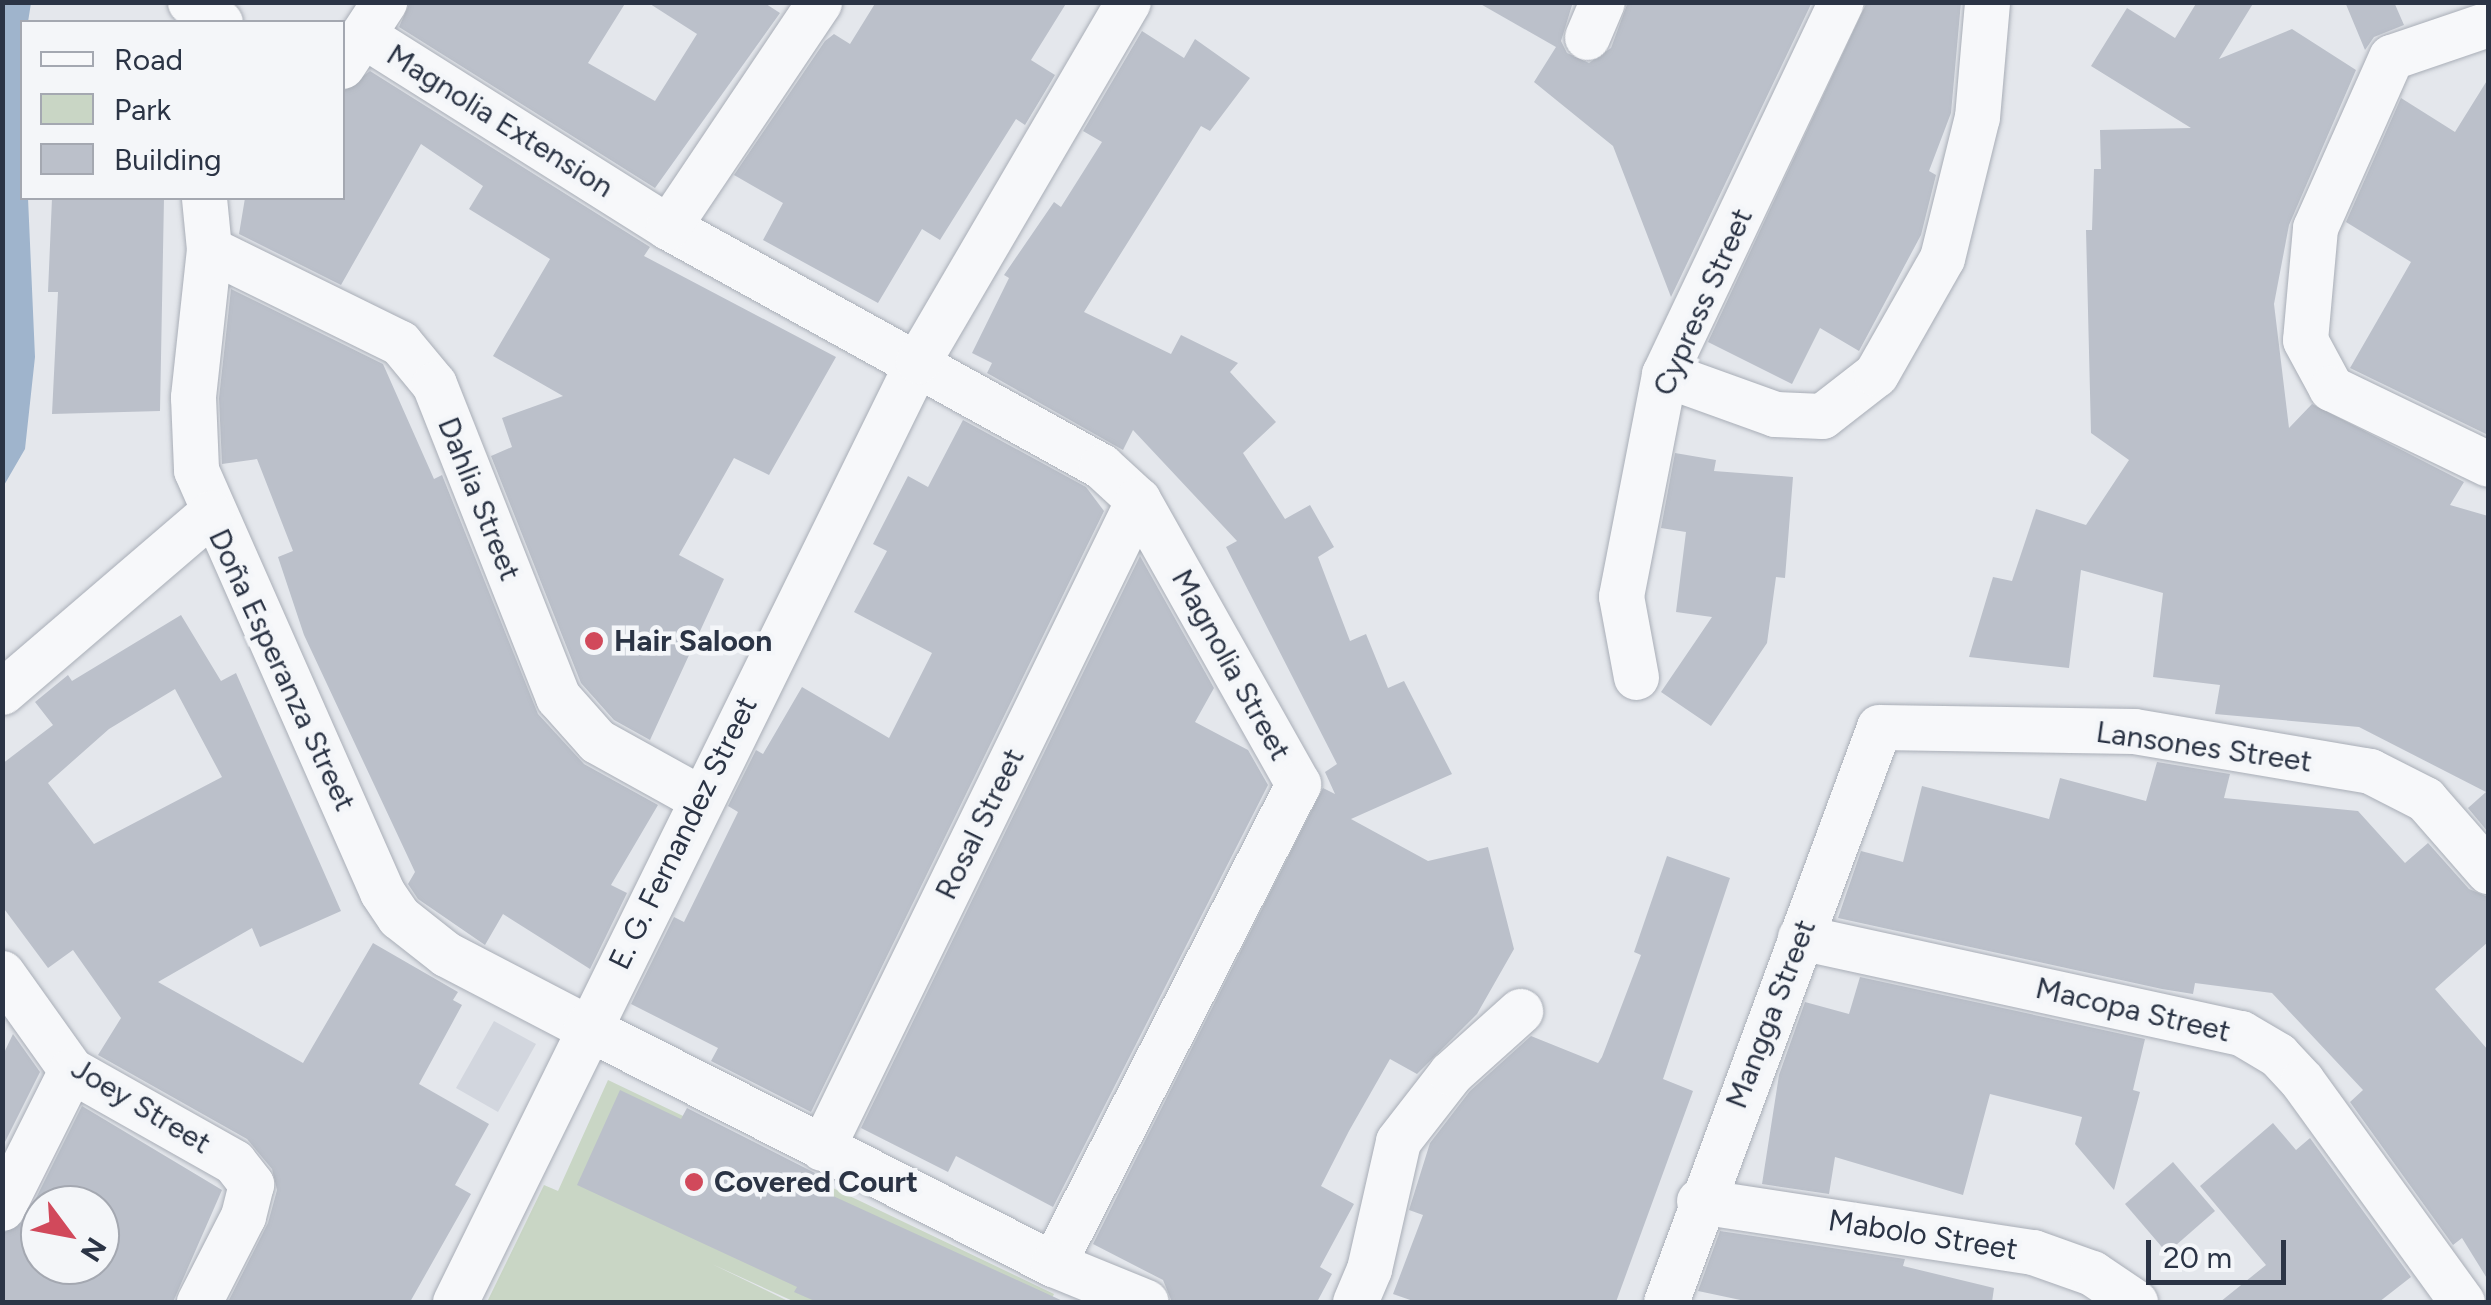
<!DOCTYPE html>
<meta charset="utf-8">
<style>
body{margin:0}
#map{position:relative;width:2491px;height:1305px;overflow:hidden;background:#e4e7ec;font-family:Figtree,sans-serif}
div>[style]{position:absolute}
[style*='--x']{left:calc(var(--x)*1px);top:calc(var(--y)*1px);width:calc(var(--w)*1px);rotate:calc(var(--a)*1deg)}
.built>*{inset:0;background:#d2d6de}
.green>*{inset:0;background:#c9d6c5}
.water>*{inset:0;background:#9fb4cc}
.building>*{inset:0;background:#bbc0ca}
.roads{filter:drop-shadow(0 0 2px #a9aeb7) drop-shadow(0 0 2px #a9aeb7)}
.minor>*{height:45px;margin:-22.5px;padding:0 22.5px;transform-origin:22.5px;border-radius:22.5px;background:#f7f8fa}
.dots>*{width:28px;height:28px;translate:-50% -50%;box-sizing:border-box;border:5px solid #f4f6f9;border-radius:50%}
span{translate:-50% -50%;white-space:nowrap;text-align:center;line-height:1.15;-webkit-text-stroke:9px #f4f6f9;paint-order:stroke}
.street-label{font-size:30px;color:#2b3445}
.poi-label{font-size:30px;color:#2b3445;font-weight:700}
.left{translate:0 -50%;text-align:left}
.frame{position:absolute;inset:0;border:5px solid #2b3445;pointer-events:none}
.legend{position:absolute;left:20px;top:20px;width:325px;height:180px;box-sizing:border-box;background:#f4f6f9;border:2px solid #a4a8b1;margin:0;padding:12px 18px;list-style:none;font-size:30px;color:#2b3445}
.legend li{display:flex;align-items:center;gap:20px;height:50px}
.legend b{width:50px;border:2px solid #a4a8b1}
.north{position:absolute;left:20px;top:1185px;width:100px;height:100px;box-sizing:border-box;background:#f4f6f9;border:2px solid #a4a8b1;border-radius:50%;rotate:122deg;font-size:28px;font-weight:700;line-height:40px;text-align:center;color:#2b3445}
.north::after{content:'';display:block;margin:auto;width:35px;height:45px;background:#d1495b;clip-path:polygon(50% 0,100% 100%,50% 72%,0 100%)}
.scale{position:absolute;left:2146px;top:1240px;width:140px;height:45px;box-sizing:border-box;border:5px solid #2b3445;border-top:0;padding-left:12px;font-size:30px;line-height:35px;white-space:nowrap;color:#2b3445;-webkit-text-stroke:8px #f4f6f9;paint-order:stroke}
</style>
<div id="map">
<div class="built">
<div style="clip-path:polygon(494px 1021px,536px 1044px,498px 1112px,456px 1088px)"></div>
</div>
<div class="green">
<div style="clip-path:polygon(608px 1080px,1054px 1294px,1050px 1302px,795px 1302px,712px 1264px,790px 1302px,487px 1302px,544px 1185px,558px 1191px)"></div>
</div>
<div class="water">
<div style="clip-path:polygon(3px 2px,31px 3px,28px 22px,22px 22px,22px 198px,28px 198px,35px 357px,25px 449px,3px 487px)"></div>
</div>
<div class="building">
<div style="clip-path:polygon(410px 2px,626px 2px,588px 63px,655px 101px,697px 34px,647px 2px,763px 2px,780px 13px,655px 188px,399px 27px)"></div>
<div style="clip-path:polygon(876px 2px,1067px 2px,1031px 60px,1055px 75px,1025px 125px,1016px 119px,940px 240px,922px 229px,878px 303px,763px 240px,783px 203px,734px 175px,825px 41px,834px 34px,850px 44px)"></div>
<div style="clip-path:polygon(1477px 2px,1573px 2px,1561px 41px,1567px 53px,1589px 63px,1611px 48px,1628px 2px,1812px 2px,1671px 297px,1613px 146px,1534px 82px,1556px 47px)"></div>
<div style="clip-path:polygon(1867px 2px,1961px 2px,1951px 113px,1929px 171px,1936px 175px,1921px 235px,1859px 351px,1820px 328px,1792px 384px,1708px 342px)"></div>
<div style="clip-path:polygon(2197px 2px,2254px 2px,2219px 59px,2292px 29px,2356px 70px,2289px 225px,2274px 304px,2289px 428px,2312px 404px,2464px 482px,2450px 505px,2488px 516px,2488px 832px,2468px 808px,2486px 792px,2359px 727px,2215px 714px,2220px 685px,2153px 677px,2163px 593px,2081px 570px,2069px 668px,1969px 657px,1993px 577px,2012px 581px,2036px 509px,2086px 525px,2129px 460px,2091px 433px,2086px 230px,2092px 230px,2094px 169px,2101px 169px,2100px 130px,2191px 128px,2091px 66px,2127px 8px,2175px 38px)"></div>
<div style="clip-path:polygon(2345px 2px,2394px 2px,2404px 25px,2374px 37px,2365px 50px)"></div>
<div style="clip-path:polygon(1142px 31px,1184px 58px,1195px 39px,1250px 78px,1210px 131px,1201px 126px,1084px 312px,1171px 354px,1181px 335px,1238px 363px,1230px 372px,1276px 422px,1243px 453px,1285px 519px,1310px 505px,1334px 547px,1318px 557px,1350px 641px,1366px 634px,1388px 688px,1404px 681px,1452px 774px,1351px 819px,1428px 861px,1488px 847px,1514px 949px,1477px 1014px,1417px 1074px,1390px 1059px,1349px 1131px,1321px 1186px,1354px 1204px,1320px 1267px,1332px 1274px,1317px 1302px,1172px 1302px,1163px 1280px,1093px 1244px,1323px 788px,1335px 794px,1325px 772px,1337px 764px,1226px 547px,1237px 541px,1133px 430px,1123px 450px,987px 373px,992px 363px,972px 353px,1009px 278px,1004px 275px,1054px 202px,1061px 207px,1102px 142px,1083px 131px)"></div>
<div style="clip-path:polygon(370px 71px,650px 247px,644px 256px,836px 357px,769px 475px,734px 458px,679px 555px,724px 579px,650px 740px,614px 720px,581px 683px,491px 456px,512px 447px,502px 418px,563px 396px,493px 356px,550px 259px,469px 209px,483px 186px,421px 144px,341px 285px,239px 234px,245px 198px,342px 198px,342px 92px)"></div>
<div style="clip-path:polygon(2488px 79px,2488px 435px,2350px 368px,2411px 262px,2346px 222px,2401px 98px,2455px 132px)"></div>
<div style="clip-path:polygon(52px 198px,164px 198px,160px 411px,52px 414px,58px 292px,48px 292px)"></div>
<div style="clip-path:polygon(231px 289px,383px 364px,434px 479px,442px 475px,538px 714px,584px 764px,658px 805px,611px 885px,627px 893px,590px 969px,503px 914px,485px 945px,418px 899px,408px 884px,415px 872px,304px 635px,278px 557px,293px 551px,257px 459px,222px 464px,219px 398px)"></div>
<div style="clip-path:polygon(963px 420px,1086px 487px,1104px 511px,811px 1112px,711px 1061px,718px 1048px,631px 1004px,674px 917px,684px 922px,738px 812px,728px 806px,756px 750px,763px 754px,802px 687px,889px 738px,932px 653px,854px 612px,887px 551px,873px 544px,908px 476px,928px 487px)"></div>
<div style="clip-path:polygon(1675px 453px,1716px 460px,1714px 471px,1793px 477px,1785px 578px,1776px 577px,1767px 643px,1711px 726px,1661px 692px,1712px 617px,1676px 612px,1686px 532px,1661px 528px)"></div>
<div style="clip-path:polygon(1140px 556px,1214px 688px,1195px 722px,1248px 750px,1268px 785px,1053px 1207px,956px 1156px,948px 1172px,861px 1128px)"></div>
<div style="clip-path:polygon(evenodd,181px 615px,221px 681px,236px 673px,341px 911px,260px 947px,252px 928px,158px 982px,303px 1063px,373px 943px,458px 992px,453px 1000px,462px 1005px,419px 1084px,489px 1124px,455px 1185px,471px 1194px,410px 1302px,228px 1302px,268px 1223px,277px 1190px,272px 1169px,247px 1139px,98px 1055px,121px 1018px,73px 950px,48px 968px,2px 906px,2px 764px,53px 725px,35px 702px,68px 675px,72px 681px,181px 615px,175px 689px,222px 777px,94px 844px,48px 783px,109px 729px,175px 689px)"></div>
<div style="clip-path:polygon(2157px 762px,2230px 774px,2224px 798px,2358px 811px,2405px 863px,2428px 843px,2469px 889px,2488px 897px,2488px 942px,2435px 989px,2488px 1050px,2488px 1280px,2462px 1238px,2453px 1245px,2350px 1102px,2363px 1090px,2272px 993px,2195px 983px,2193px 994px,2162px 989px,1838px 918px,1861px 851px,1903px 862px,1922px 786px,2049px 819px,2060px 778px,2146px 801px)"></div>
<div style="clip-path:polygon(1667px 856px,1730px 878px,1663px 1079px,1693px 1091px,1616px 1302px,1416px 1302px,1393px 1294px,1423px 1215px,1409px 1210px,1430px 1143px,1470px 1091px,1531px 1036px,1598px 1063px,1602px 1057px,1641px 955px,1634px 952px)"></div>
<div style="clip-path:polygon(1860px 977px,2145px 1039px,2133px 1090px,2140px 1092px,2114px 1190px,2075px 1144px,2082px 1117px,1990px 1094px,1963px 1195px,1835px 1157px,1829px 1194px,1762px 1184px,1779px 1075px,1805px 1002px,1849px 1014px)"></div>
<div style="clip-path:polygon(13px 1034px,40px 1072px,2px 1148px,2px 1057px)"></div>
<div style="clip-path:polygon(620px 1090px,681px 1119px,687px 1108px,815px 1173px,809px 1185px,1065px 1302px,817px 1302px,794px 1292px,797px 1287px,577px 1185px)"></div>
<div style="clip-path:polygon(evenodd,82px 1106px,222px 1190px,173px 1302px,2px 1302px,2px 1234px,25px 1220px,82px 1106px,40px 1205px,100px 1205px,100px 1265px,40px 1265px,40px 1205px)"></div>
<div style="clip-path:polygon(2273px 1123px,2296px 1150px,2310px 1138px,2411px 1277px,2379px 1302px,2220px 1302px,2266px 1265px,2200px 1186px)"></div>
<div style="clip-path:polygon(2173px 1162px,2215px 1211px,2167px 1253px,2125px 1204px)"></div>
<div style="clip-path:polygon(1720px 1231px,1905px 1259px,1903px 1266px,1994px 1288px,1992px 1302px,1750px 1302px,1698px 1291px)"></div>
</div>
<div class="roads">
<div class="minor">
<div style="--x:190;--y:2;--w:36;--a:34"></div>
<div style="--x:2488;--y:24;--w:102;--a:161.2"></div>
<div style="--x:2391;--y:57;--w:187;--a:114"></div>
<div style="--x:2315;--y:228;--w:112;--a:95.1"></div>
<div style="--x:2305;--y:340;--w:55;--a:61.6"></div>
<div style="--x:2331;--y:388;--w:174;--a:25.8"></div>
<div style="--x:363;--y:35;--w:360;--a:32.2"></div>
<div style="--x:668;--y:227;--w:495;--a:28.9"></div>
<div style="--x:1101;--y:466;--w:50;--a:42.6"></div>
<div style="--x:1138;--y:500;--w:326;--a:60.6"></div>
<div style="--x:1298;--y:784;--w:539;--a:117.04"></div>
<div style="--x:1587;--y:37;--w:38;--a:-67"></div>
<div style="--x:342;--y:66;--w:77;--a:-56.7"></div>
<div style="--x:204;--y:198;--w:51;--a:84.4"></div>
<div style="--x:209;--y:249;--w:149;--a:96.2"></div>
<div style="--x:193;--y:397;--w:73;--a:87.6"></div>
<div style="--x:196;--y:470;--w:461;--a:66.2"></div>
<div style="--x:382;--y:892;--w:30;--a:56"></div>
<div style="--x:399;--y:917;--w:60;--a:38.2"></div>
<div style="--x:446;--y:954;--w:158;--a:27.5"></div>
<div style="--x:586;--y:1027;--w:524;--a:26.91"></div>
<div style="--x:1053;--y:1264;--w:100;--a:22.2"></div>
<div style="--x:668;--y:227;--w:271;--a:-56.1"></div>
<div style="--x:209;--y:249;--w:213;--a:26.2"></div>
<div style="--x:400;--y:343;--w:53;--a:50.3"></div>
<div style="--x:434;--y:384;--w:337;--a:68.4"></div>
<div style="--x:558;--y:697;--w:59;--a:48.4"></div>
<div style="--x:597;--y:741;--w:118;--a:29"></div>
<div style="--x:1664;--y:374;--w:118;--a:19.8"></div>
<div style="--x:1775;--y:414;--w:47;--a:2.4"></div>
<div style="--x:1822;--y:416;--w:68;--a:-37.9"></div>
<div style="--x:1876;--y:374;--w:133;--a:-60.4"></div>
<div style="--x:1942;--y:258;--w:145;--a:-76.1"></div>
<div style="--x:1977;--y:117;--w:115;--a:-85"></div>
<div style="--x:1636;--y:677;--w:82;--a:-100.5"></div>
<div style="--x:1621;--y:596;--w:226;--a:-79"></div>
<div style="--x:1664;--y:374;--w:412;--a:-64.6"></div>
<div style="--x:2;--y:692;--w:275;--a:-40.6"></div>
<div style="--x:1800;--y:937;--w:451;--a:12.3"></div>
<div style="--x:2241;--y:1033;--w:43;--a:30.7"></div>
<div style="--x:2278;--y:1055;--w:35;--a:47"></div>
<div style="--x:2302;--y:1081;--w:273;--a:54.1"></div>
<div style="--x:2;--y:973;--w:119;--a:54.6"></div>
<div style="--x:71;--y:1070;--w:187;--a:29.4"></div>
<div style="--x:234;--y:1162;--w:28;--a:52"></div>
<div style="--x:251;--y:1184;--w:33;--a:104"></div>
<div style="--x:243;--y:1216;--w:97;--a:117.1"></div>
<div style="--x:822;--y:1148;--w:721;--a:-64"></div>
<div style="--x:1699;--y:1201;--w:338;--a:8.7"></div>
<div style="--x:2033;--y:1252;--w:63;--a:19.6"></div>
<div style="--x:2092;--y:1273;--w:52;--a:34"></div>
<div style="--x:2;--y:1208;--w:154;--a:-63.4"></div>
<div style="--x:455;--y:1302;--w:1049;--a:-63.8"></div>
<div style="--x:918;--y:361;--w:416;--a:-59.7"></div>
<div style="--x:1355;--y:1302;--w:36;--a:-67"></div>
<div style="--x:1369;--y:1269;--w:131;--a:-77.2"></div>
<div style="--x:1398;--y:1141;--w:86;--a:-52.1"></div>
<div style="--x:1451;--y:1073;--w:93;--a:-41.9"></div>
<div style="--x:1666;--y:1302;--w:613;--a:-69.67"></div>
<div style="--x:1879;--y:727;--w:255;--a:0.9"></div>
<div style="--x:2134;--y:731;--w:239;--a:9.6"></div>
<div style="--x:2370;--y:771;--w:62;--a:27"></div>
<div style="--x:2425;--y:799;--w:96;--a:48.8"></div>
</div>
</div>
<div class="dots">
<div style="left:594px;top:641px;background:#d1495b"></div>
<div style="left:694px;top:1182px;background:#d1495b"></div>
</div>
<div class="street-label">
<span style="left:500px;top:121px;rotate:32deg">Magnolia Extension</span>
<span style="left:1703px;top:302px;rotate:-66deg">Cypress Street</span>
<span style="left:479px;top:499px;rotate:68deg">Dahlia Street</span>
<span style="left:1231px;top:665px;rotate:61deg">Magnolia Street</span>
<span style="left:282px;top:670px;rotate:65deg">Doña Esperanza Street</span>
<span style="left:2204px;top:747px;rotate:8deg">Lansones Street</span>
<span style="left:980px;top:824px;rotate:-64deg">Rosal Street</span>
<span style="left:683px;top:833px;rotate:-64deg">E. G. Fernandez Street</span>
<span style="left:2133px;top:1010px;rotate:13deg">Macopa Street</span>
<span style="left:1771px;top:1014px;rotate:-69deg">Mangga Street</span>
<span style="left:141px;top:1106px;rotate:31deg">Joey Street</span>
<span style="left:1923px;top:1235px;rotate:9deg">Mabolo Street</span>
</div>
<div class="poi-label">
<span class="left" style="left:614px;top:641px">Hair Saloon</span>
<span class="left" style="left:714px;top:1182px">Covered Court</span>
</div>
<div class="frame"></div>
<ul class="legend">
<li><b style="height:12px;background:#f7f8fa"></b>Road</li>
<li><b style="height:28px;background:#c9d6c5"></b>Park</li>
<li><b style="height:28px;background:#bbc0ca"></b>Building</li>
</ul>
<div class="north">N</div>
<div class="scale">20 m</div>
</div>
